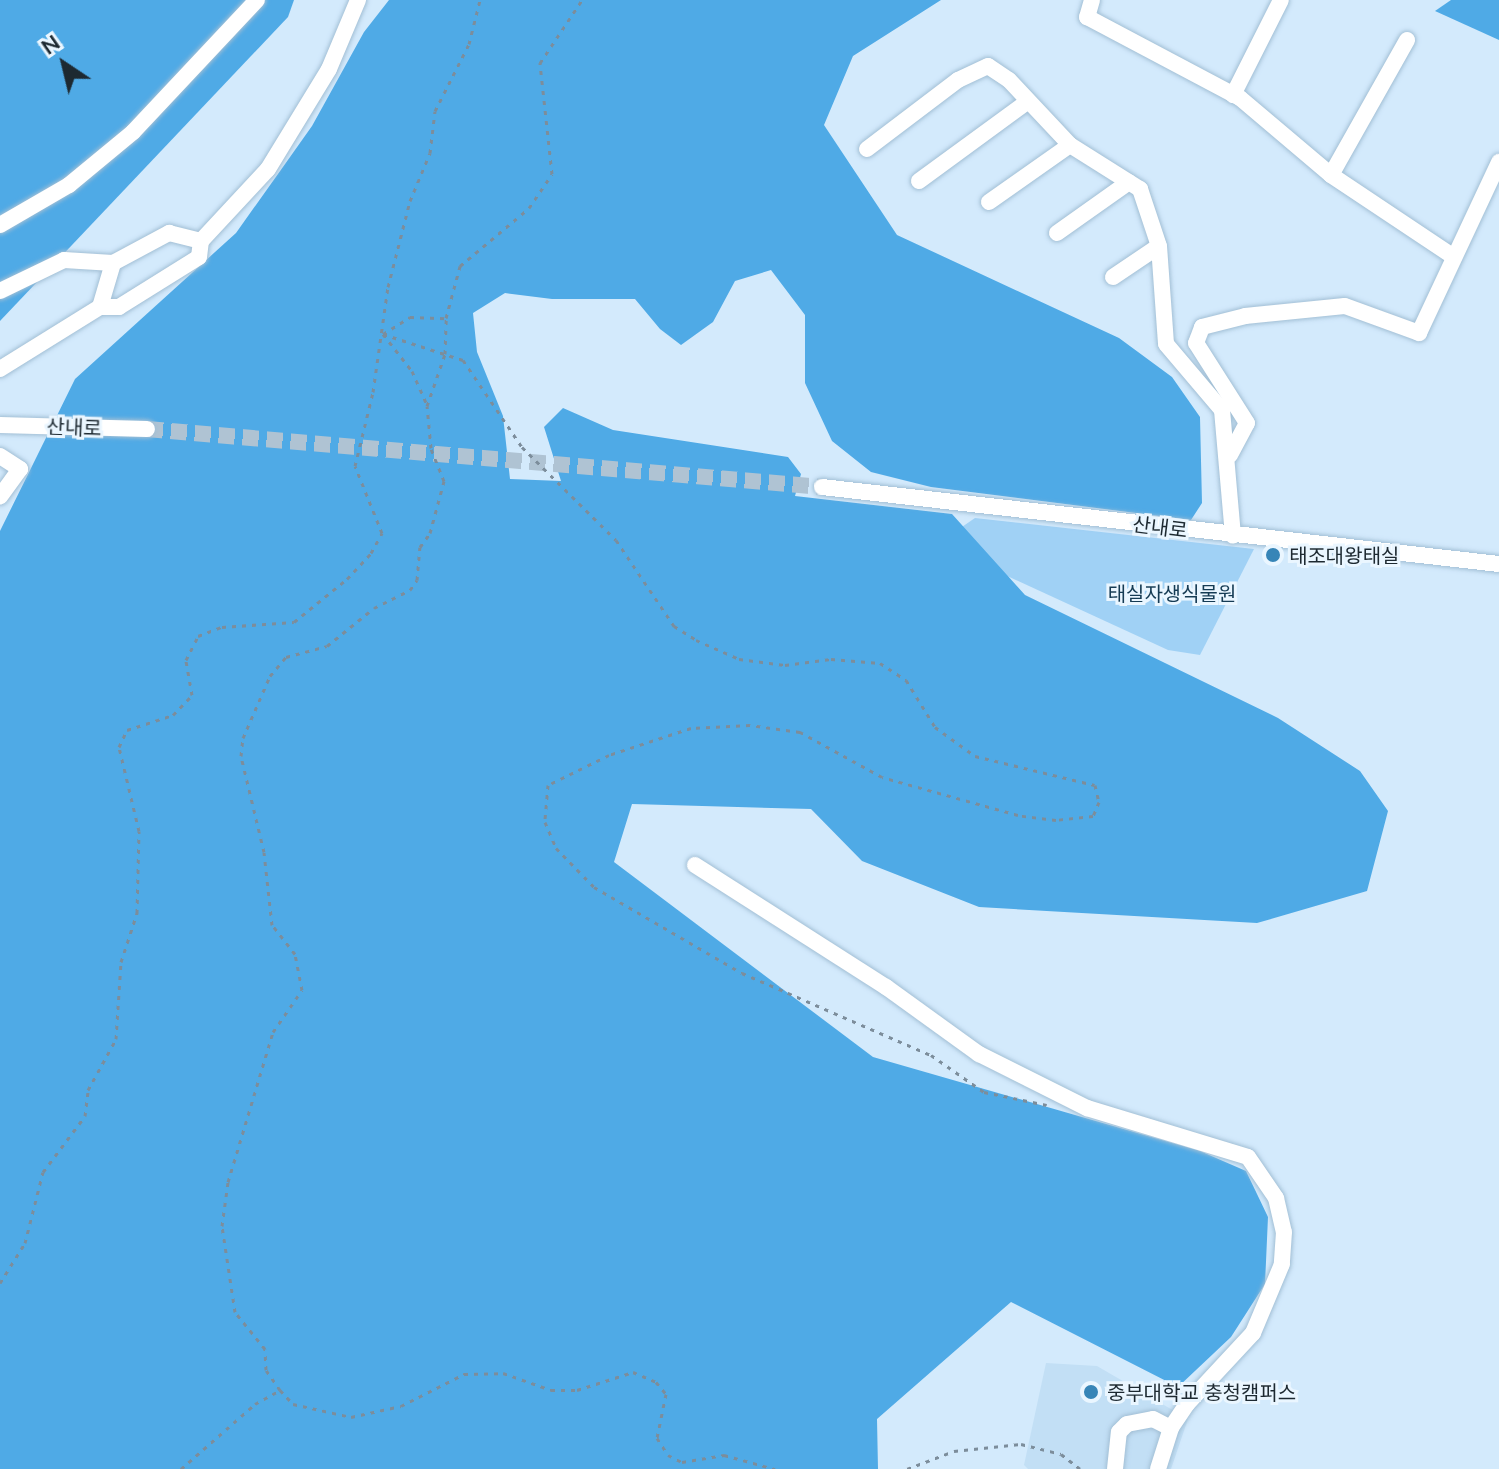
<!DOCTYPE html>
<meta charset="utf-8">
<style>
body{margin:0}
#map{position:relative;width:1499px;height:1469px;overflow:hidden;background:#d3eafc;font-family:Mulish,"Noto Sans KR",sans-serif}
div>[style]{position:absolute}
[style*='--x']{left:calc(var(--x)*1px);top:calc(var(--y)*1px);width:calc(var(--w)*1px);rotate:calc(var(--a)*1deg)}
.built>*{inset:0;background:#c2dff5}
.green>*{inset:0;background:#a0d1f5}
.forest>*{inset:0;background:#4faae6}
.minor-tunnel>*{height:16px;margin-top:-8px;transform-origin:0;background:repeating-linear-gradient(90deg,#afc3d3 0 16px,transparent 0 24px)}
.path>*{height:3px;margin-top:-1.5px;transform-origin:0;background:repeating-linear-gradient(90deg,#7c8d9b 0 4px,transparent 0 10px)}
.roads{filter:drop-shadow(0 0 2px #a2bfd5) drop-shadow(0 0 2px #a2bfd5)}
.minor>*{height:16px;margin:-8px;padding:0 8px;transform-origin:8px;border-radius:8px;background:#fff}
.dots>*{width:22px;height:22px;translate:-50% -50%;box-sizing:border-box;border:4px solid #eaf6ff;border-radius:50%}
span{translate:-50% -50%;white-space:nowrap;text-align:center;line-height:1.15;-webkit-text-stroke:6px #eaf6ff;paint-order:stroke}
.street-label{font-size:20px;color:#1d2931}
.poi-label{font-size:20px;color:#1d2931}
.left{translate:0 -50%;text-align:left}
.park-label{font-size:20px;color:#153b54}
.north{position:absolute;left:24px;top:24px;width:80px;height:80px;-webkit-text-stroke:6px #eaf6ff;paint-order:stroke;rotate:325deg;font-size:22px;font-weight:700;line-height:32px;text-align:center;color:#1d2931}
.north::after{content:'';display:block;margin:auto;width:28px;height:36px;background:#1d2931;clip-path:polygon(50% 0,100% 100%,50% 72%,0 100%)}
</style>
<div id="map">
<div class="built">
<div style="clip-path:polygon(1046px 1363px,1097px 1366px,1188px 1419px,1171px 1469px,1028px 1469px,1024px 1465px)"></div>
</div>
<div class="green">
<div style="clip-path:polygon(975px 518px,1254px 549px,1200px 655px,1168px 650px,953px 551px,956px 531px)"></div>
</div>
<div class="forest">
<div style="clip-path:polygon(0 0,294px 0,288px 17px,0 321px)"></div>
<div style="clip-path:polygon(389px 0,941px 0,853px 56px,824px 125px,897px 235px,1119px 338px,1172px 377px,1200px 417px,1202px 503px,1191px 520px,931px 487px,871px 472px,832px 441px,805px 383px,805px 315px,771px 270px,735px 281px,713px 322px,681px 345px,660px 329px,635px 299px,552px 299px,505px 293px,473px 313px,477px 352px,503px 416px,510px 479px,561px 481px,544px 427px,563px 408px,613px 430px,788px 457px,801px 474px,795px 496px,952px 514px,1025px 595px,1278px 718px,1360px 771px,1388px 811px,1367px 891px,1257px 923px,979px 907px,862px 861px,811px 809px,632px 804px,614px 862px,873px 1057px,1200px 1151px,1246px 1171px,1268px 1217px,1265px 1284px,1231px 1337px,1178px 1387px,1011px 1302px,877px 1419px,878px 1469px,0 1469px,0 531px,75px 379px,236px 233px,312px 126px,364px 32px)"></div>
<div style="clip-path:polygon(1451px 0,1499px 0,1499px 40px,1435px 11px)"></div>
</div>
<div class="minor-tunnel">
<div style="--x:147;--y:429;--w:677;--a:4.91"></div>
</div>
<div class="path">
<div style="--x:383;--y:334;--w:84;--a:18"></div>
<div style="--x:463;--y:360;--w:105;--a:55.9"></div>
<div style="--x:522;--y:447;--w:132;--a:44.7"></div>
<div style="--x:616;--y:540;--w:104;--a:56"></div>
<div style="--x:674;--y:626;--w:26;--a:32"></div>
<div style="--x:696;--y:640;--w:47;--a:23.8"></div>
<div style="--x:739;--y:659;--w:46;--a:7.4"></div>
<div style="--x:785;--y:665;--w:46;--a:-7.4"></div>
<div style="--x:831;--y:659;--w:49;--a:4.7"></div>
<div style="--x:880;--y:663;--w:31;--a:33"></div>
<div style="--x:906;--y:680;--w:55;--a:58.3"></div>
<div style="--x:935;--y:727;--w:49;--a:35.9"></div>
<div style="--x:975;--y:756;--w:123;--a:13.6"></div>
<div style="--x:1095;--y:785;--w:17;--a:77"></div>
<div style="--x:1099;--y:802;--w:15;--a:113"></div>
<div style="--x:1093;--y:816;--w:37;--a:174"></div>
<div style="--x:1056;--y:820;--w:38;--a:-173"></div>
<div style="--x:1018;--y:815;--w:141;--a:-164.4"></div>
<div style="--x:882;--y:777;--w:94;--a:-151.2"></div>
<div style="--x:800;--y:732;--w:50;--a:-172"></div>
<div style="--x:750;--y:725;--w:59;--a:177.1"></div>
<div style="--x:691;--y:728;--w:86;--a:161.8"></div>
<div style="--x:609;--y:755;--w:68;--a:153.8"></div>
<div style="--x:548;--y:785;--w:37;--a:95"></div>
<div style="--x:545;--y:822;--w:28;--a:67"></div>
<div style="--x:556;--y:848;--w:54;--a:45.7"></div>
<div style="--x:594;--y:887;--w:171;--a:30.2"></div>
<div style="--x:742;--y:973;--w:206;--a:23.5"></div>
<div style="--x:931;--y:1055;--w:65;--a:34.9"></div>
<div style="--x:984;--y:1092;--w:64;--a:11.7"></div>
<div style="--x:383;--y:334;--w:47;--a:51.9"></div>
<div style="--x:412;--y:371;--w:37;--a:66"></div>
<div style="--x:383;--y:334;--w:32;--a:-32"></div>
<div style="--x:410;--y:317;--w:36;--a:2"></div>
<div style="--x:0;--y:1283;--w:47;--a:-58"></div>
<div style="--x:25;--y:1243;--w:73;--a:-75.8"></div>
<div style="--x:43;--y:1172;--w:70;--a:-53.1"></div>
<div style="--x:85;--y:1116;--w:26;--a:-83"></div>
<div style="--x:88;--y:1090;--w:58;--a:-61.2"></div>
<div style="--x:116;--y:1039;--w:77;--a:-86.3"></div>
<div style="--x:121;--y:962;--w:52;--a:-71.9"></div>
<div style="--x:137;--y:913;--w:82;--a:-88.6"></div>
<div style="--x:139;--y:831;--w:86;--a:-103.4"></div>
<div style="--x:119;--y:747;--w:19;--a:-65"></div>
<div style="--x:127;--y:730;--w:48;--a:-18.1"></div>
<div style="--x:173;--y:715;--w:28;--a:-46"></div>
<div style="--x:192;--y:695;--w:36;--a:-100"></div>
<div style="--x:186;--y:660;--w:27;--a:-63"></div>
<div style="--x:198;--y:636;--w:26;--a:-21"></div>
<div style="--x:222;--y:627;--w:72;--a:-4"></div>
<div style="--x:294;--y:622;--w:68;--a:-39.1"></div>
<div style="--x:347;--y:579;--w:35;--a:-47"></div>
<div style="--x:371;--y:553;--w:23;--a:-61"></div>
<div style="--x:382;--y:533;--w:72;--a:-111.9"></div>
<div style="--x:355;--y:466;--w:76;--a:-76.3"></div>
<div style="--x:373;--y:392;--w:106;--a:-81.9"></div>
<div style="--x:388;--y:287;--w:89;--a:-75.7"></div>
<div style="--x:410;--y:201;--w:52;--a:-67.4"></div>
<div style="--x:430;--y:153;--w:42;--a:-83.2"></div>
<div style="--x:435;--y:111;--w:75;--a:-63.1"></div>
<div style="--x:469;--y:44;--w:45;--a:-76"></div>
<div style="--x:280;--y:1390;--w:19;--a:47"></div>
<div style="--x:293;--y:1404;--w:59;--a:12.6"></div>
<div style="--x:351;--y:1417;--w:51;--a:-12.4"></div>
<div style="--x:401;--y:1406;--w:71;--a:-26.9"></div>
<div style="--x:464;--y:1374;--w:39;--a:-1"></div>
<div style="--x:503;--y:1373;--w:51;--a:19.5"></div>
<div style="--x:551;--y:1390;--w:26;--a:0"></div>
<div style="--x:577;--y:1390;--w:59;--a:-17.8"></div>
<div style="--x:633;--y:1372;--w:25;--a:23"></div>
<div style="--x:656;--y:1382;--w:16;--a:50"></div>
<div style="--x:666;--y:1394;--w:45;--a:101.6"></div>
<div style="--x:657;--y:1438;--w:20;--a:57"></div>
<div style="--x:668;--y:1455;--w:16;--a:27"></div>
<div style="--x:682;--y:1462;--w:43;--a:-9.5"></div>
<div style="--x:724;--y:1455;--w:53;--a:15.4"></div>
<div style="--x:181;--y:1469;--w:98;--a:-41.3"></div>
<div style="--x:255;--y:1404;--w:29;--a:-29"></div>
<div style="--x:280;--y:1390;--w:24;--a:-125"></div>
<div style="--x:266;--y:1370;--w:21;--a:-93"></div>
<div style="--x:265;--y:1349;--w:48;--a:-129"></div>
<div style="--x:235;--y:1312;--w:87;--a:-98.6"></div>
<div style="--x:222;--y:1226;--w:44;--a:-82.2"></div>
<div style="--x:228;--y:1182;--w:157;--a:-73.3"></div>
<div style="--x:273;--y:1032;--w:51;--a:-55.4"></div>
<div style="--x:302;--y:990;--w:37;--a:-101"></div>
<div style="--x:295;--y:954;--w:37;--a:-128"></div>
<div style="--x:272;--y:925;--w:73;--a:-96.3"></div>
<div style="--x:264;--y:852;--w:99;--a:-103.5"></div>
<div style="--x:241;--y:756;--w:18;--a:-84"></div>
<div style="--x:243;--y:738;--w:68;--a:-66.5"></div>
<div style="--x:270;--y:676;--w:25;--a:-50"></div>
<div style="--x:286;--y:657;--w:42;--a:-15"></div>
<div style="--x:327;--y:646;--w:60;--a:-39"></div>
<div style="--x:374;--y:608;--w:40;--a:-26.6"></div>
<div style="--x:410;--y:590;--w:12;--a:-55"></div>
<div style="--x:417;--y:580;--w:33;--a:-85"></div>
<div style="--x:420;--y:547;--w:17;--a:-54"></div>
<div style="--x:430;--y:533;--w:54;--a:-74.9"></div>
<div style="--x:444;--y:481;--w:35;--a:-112"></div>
<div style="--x:431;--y:448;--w:42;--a:-95.4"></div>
<div style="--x:427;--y:406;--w:55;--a:-70.9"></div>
<div style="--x:445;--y:354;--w:36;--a:-88"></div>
<div style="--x:446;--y:318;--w:54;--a:-74.9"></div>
<div style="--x:460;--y:266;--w:90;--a:-40"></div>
<div style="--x:529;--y:208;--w:41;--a:-55.9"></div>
<div style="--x:552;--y:174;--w:112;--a:-96.2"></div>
<div style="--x:540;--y:63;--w:76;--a:-56.3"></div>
<div style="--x:907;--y:1469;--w:50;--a:-21"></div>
<div style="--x:954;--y:1451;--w:67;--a:-6"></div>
<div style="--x:1021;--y:1444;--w:41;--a:14"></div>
<div style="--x:1061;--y:1454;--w:24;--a:38"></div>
</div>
<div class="roads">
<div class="minor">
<div style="--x:1092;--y:0;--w:18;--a:106"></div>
<div style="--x:1087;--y:17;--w:173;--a:27.9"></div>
<div style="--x:1240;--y:98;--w:119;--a:40.2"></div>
<div style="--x:1331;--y:175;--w:148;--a:33.7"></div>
<div style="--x:1233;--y:95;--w:106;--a:-63.2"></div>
<div style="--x:867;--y:149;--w:114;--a:-37.2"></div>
<div style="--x:958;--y:80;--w:33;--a:-25"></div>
<div style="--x:988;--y:66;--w:25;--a:34"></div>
<div style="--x:1009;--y:80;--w:89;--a:46.8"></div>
<div style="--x:1070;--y:145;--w:83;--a:32.2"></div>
<div style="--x:1140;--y:189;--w:60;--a:71.6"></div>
<div style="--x:1159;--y:246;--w:98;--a:85.9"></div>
<div style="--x:1166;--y:344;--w:87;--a:49.7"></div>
<div style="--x:1222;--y:410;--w:126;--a:85"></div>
<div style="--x:1331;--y:175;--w:155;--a:-60.6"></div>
<div style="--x:919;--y:181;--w:134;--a:-36.2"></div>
<div style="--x:989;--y:202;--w:99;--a:-35.1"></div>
<div style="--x:0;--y:225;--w:80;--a:-30.1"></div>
<div style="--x:69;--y:185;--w:83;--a:-39.6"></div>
<div style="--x:133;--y:132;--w:181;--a:-46.8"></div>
<div style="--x:1057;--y:233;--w:88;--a:-35.3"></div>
<div style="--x:1113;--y:277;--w:55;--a:-34"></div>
<div style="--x:0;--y:291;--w:71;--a:-25.8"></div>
<div style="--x:64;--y:260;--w:49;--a:3.5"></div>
<div style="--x:100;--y:307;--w:46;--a:-73.5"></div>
<div style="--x:113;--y:263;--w:64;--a:-28.2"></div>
<div style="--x:169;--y:233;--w:33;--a:14"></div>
<div style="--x:0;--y:369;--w:118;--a:-31.8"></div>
<div style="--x:100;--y:307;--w:19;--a:0"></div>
<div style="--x:119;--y:307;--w:94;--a:-32"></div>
<div style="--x:199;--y:257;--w:16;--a:-83"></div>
<div style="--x:201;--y:241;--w:98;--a:-47.1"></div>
<div style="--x:268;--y:169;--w:117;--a:-58.6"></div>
<div style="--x:329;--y:69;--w:75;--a:-67.2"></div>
<div style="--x:0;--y:425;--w:147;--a:1.6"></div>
<div style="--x:1230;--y:455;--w:36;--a:-62"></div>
<div style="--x:1247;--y:423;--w:95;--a:-122.5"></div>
<div style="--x:1196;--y:343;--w:17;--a:-69"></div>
<div style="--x:1202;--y:327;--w:44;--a:-14.3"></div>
<div style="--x:1245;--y:316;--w:100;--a:-5.7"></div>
<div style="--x:1345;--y:306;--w:79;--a:20"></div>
<div style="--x:1419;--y:333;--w:189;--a:-64.9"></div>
<div style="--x:0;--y:456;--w:24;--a:33"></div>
<div style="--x:20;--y:469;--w:34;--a:126"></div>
<div style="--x:822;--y:487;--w:681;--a:6.49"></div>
<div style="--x:695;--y:865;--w:227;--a:32.6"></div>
<div style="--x:886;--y:987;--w:115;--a:35.8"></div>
<div style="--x:979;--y:1054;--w:121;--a:26.6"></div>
<div style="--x:1087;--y:1108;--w:168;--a:16.9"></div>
<div style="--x:1248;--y:1157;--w:50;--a:55.7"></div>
<div style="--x:1276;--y:1198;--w:35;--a:77"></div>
<div style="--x:1284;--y:1232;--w:32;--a:94"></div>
<div style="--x:1282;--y:1264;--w:75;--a:112.8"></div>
<div style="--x:1253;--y:1333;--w:97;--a:132.9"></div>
<div style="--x:1187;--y:1404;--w:29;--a:124"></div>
<div style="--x:1171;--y:1428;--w:43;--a:107.6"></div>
<div style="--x:1115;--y:1469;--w:37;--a:-84"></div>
<div style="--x:1119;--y:1432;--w:11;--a:-45"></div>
<div style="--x:1127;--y:1424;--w:26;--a:-11"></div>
<div style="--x:1153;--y:1419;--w:20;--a:27"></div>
</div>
</div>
<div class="dots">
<div style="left:1273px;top:555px;background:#3785b7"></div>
<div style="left:1091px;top:1392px;background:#3785b7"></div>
</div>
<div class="street-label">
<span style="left:74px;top:427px;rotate:2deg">산내로</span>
<span style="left:1160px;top:527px;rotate:7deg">산내로</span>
</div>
<div class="poi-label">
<span class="left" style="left:1289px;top:555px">태조대왕태실</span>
<span class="left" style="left:1107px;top:1392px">중부대학교 충청캠퍼스</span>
</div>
<div class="park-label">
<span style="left:1172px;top:593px">태실자생식물원</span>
</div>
<div class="north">N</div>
</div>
